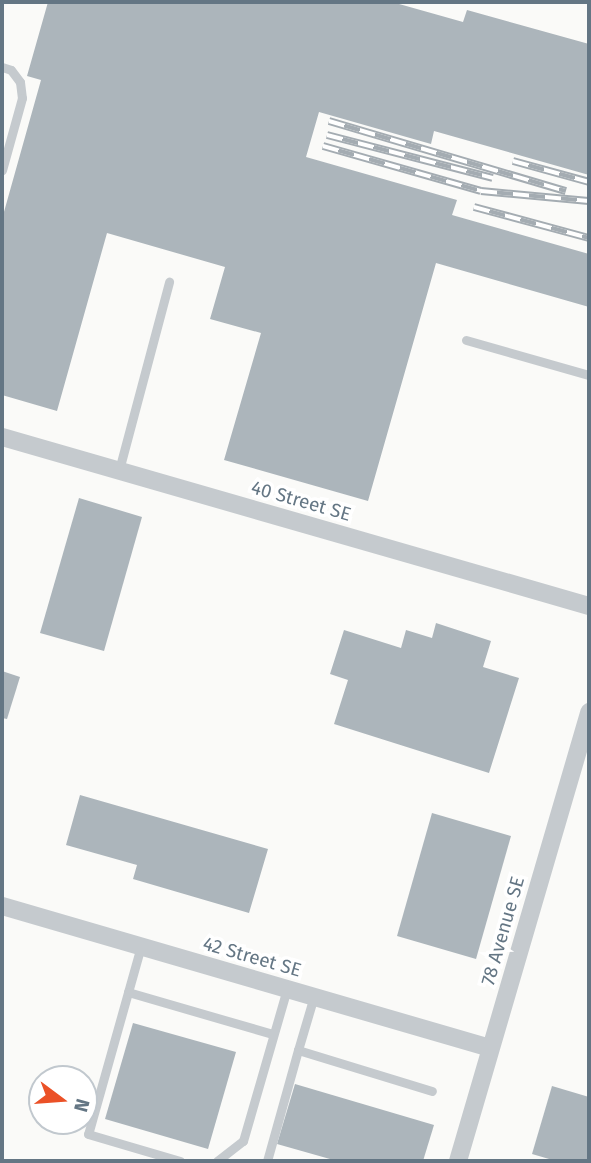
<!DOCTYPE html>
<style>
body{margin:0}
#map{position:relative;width:591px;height:1163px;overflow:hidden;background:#fafaf8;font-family:"Fira Sans",sans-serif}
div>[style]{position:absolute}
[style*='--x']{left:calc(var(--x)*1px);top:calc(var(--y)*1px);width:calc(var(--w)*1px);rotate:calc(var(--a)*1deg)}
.building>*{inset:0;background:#acb5bb}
.service>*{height:9px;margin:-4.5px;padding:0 4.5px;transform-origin:4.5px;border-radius:4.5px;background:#c5cace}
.minor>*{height:18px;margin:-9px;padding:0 9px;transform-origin:9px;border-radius:9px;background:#c5cace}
.rail>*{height:8px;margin-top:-4px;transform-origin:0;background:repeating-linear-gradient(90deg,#fff 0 16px,#a4acb2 0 32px);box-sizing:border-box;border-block:2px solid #a4acb2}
span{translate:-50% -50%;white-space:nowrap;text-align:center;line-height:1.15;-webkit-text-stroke:7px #fff;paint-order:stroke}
.street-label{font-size:19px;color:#647684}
.frame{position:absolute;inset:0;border:4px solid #647684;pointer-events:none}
.north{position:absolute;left:28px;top:1065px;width:70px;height:70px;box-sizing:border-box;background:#fff;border:2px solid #c1c8ce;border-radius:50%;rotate:106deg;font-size:19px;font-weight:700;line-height:28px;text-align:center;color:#647684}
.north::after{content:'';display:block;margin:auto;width:24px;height:32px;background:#eb5127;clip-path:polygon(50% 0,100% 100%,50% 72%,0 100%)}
</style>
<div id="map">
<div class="building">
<div style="clip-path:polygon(48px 2px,392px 2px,463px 22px,467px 10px,589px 44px,589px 175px,434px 131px,431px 144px,319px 112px,306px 157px,457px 200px,452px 215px,589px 254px,589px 307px,436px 263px,368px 501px,224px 460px,261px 333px,210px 319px,225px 267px,107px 233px,57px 411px,2px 395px,2px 219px,41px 80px,27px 76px)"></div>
<div style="clip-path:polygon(79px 498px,142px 517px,104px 651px,40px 633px)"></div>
<div style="clip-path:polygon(436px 623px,491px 641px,483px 667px,519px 678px,489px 773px,334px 724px,348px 680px,330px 674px,344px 630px,401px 648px,406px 630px,432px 638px)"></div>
<div style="clip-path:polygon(2px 671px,20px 677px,7px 719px,2px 718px)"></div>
<div style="clip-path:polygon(80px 795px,268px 849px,249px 913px,133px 879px,137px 865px,66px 845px)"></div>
<div style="clip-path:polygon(432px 813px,511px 836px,476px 959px,397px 936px)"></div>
<div style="clip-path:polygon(133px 1023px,236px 1052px,208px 1149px,105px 1119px)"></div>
<div style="clip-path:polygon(295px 1084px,434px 1125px,423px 1161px,337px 1161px,277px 1144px)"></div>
<div style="clip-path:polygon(552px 1086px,589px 1097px,589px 1161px,556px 1161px,532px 1154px)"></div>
</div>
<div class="service">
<div style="--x:2;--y:67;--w:9;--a:18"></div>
<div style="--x:11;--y:70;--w:15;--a:53"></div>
<div style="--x:20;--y:82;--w:16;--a:83"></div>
<div style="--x:22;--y:98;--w:75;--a:105.5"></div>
<div style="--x:466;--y:340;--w:128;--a:15.9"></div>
<div style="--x:119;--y:470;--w:195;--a:-75.1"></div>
<div style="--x:141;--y:946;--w:195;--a:105.7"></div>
<div style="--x:88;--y:1134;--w:96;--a:16.4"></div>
<div style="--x:128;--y:992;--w:151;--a:16.2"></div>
<div style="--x:314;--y:996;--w:56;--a:106.5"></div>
<div style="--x:298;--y:1050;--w:140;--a:17"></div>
<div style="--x:217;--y:1161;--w:33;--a:-38"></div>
<div style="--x:243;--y:1141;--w:158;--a:-73.9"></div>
<div style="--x:267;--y:1161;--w:115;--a:-74.4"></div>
</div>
<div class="minor">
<div style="--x:2;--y:437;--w:611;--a:16.06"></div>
<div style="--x:2;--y:906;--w:508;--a:16.22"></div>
<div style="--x:458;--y:1161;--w:468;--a:-73.7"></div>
</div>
<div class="rail">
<div style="--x:329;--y:121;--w:247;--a:16.5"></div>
<div style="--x:327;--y:135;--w:171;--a:14.5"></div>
<div style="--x:323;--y:146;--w:164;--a:15.9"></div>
<div style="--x:481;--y:191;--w:108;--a:5.3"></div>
<div style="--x:513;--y:161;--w:79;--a:15.4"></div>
<div style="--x:474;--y:207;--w:119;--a:15.1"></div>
</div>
<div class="street-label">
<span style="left:301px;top:501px;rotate:16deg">40 Street SE</span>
<span style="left:503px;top:931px;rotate:-74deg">78 Avenue SE</span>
<span style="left:252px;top:957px;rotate:16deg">42 Street SE</span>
</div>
<div class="frame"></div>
<div class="north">N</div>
</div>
